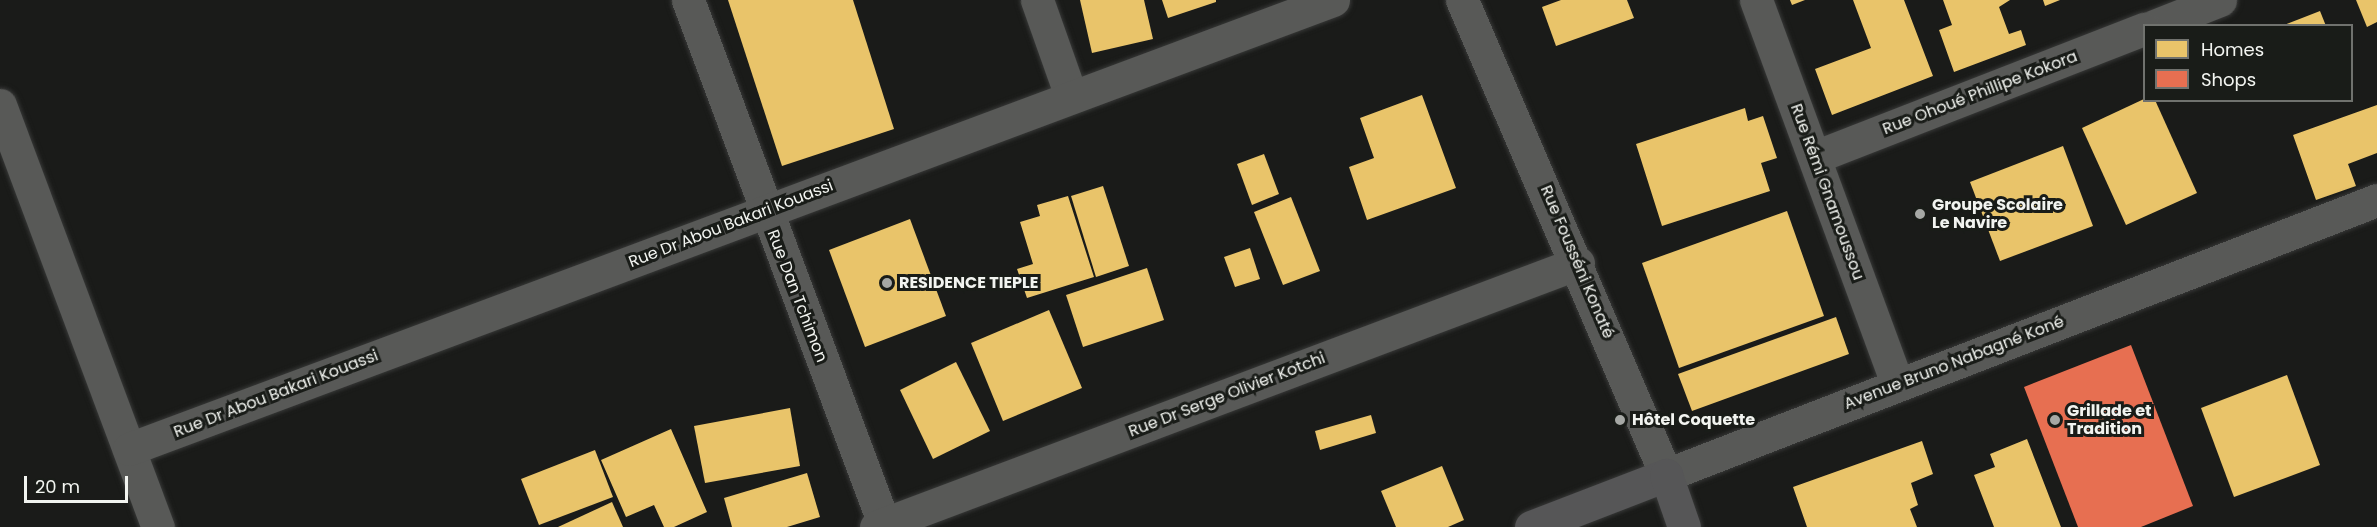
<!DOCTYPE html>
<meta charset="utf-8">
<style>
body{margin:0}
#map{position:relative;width:2377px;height:527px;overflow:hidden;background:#1a1b19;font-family:Poppins,sans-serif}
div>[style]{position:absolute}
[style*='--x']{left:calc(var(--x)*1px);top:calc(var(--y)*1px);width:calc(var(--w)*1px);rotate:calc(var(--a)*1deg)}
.homes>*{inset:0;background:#e9c46a}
.shops>*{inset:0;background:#e76f51}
.roads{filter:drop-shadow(0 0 2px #373837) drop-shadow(0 0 2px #373837)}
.minor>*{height:33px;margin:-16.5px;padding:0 16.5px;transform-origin:16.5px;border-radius:16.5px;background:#585957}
.major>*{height:33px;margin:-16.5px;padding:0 16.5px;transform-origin:16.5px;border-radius:16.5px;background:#565657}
.dots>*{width:16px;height:16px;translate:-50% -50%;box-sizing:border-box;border:3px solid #191c18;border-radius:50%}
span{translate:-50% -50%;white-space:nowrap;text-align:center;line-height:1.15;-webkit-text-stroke:6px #191c18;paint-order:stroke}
.street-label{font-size:16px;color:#f2f4f0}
.poi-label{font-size:16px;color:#f2f4f0;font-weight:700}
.left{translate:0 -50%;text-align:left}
.legend{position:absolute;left:2143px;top:24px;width:210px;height:78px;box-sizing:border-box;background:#191c18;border:2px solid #70726e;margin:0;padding:8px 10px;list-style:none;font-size:18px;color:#f2f4f0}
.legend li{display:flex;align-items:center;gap:12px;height:30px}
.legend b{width:30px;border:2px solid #70726e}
.scale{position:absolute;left:24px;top:476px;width:104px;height:27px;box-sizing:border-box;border:3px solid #f2f4f0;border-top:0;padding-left:8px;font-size:18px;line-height:21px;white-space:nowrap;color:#f2f4f0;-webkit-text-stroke:4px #191c18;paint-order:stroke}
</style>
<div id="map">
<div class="homes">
<div style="clip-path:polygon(728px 0,853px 0,894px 129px,782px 166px)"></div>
<div style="clip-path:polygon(1080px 0,1144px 0,1153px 39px,1092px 53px)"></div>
<div style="clip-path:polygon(1162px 0,1216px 0,1216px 2px,1168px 18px)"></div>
<div style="clip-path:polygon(1561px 0,1627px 0,1634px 18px,1556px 46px,1542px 7px)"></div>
<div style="clip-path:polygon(1790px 0,1805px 0,1792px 5px)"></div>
<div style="clip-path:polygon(1853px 0,1904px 0,1933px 76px,1832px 115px,1815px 69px,1871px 48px)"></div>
<div style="clip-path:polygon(1943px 0,2010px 0,1999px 7px,2009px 34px,2021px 30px,2026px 45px,1954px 72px,1939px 30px,1952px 25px)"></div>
<div style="clip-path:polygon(2043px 0,2060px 0,2045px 6px)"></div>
<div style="clip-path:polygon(2356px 0,2377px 0,2377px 22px,2367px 27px)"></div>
<div style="clip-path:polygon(2320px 11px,2326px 26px,2284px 26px,2284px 25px)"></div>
<div style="clip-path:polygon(1422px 95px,1456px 188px,1367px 220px,1349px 167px,1374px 158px,1360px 118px)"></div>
<div style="clip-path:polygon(2144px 99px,2155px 100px,2197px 193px,2126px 225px,2082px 128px)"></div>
<div style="clip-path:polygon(2377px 105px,2377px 153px,2348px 164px,2356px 186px,2316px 200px,2293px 135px)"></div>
<div style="clip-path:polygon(1745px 108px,1748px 121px,1763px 116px,1777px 158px,1761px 163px,1770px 191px,1662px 226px,1636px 144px)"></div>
<div style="clip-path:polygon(2063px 146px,2093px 226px,2000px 261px,1970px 182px)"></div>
<div style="clip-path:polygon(1264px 154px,1279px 194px,1252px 205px,1237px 164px)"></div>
<div style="clip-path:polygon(1103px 186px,1129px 266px,1096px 277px,1071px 196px)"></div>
<div style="clip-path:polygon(1068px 196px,1094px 277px,1027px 298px,1017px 269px,1033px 264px,1020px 222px,1040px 216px,1037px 205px)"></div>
<div style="clip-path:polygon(1291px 197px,1320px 271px,1283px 285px,1254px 212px)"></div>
<div style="clip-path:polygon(1787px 211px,1824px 316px,1679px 368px,1642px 263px)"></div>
<div style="clip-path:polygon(910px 219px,946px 316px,865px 347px,829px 250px)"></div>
<div style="clip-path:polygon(1250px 248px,1260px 279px,1235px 287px,1224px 257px)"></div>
<div style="clip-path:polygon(1147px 268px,1164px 320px,1083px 347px,1066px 295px)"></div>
<div style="clip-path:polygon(1049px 310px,1082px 388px,1003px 421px,971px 343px)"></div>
<div style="clip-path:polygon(1836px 317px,1849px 354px,1692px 411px,1678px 374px)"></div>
<div style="clip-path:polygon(956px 362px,990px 431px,933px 459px,900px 390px)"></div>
<div style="clip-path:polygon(2287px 375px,2320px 465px,2234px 497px,2201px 408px)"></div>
<div style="clip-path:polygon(790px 408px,800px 466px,705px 483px,694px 426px)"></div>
<div style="clip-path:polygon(1371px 415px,1376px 433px,1320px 450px,1315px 431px)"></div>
<div style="clip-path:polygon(671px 429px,707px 512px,674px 527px,664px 527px,654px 505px,626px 517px,601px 460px)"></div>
<div style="clip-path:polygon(2027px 439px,2061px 527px,1994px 527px,1974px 475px,1995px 467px,1990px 454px)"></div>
<div style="clip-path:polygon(1922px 441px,1933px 474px,1911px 483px,1918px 505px,1910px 509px,1917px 527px,1807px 527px,1793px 487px)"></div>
<div style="clip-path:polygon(595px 450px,613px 497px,539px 525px,521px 479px)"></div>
<div style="clip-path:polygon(1442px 466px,1464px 520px,1448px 527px,1396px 527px,1381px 491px)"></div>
<div style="clip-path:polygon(807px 473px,820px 517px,787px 527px,732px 527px,724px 498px)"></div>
<div style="clip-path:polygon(612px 502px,623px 527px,558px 527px)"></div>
</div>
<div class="shops">
<div style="clip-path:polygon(2131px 345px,2193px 506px,2141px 527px,2078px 527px,2024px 387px)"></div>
</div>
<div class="roads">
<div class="minor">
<div style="--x:688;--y:0;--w:559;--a:69.49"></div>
<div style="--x:1037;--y:0;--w:102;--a:70.5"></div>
<div style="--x:1462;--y:0;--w:517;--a:66.76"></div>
<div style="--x:1666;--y:475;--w:762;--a:-21.15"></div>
<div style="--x:1756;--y:0;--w:410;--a:69.8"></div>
<div style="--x:2154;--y:26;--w:71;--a:-21.5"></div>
<div style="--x:0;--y:105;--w:451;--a:69.5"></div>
<div style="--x:1815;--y:157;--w:353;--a:-21.3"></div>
<div style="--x:129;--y:449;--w:1285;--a:-20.45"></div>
<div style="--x:876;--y:527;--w:750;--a:-20.61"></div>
</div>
<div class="major">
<div style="--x:1531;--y:527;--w:145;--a:-21.1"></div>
<div style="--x:1666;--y:475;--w:55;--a:70.9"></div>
</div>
</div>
<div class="dots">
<div style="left:1920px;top:214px;background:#a6a8a5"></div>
<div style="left:887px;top:283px;background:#a6a8a5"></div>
<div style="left:1620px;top:420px;background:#a6a8a5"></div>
<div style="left:2055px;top:420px;background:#a6a8a5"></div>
</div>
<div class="street-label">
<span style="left:1980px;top:93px;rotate:-21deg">Rue Ohoué Phillipe Kokora</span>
<span style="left:1827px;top:192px;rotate:70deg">Rue Rémi Gnamoussou</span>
<span style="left:731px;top:224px;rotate:-21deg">Rue Dr Abou Bakari Kouassi</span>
<span style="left:1577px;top:262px;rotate:67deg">Rue Fousséni Konaté</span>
<span style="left:797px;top:296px;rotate:69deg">Rue Dan Tchimon</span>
<span style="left:1954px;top:363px;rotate:-21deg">Avenue Bruno Nabagné Koné</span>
<span style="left:276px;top:394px;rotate:-21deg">Rue Dr Abou Bakari Kouassi</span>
<span style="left:1227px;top:395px;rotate:-21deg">Rue Dr Serge Olivier Kotchi</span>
</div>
<div class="poi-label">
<span class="left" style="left:1932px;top:214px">Groupe Scolaire<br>Le Navire</span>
<span class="left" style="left:899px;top:283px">RESIDENCE TIEPLE</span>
<span class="left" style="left:2067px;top:420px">Grillade et<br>Tradition</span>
<span class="left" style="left:1632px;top:420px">Hôtel Coquette</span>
</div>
<ul class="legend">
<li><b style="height:16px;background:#e9c46a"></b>Homes</li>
<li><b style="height:16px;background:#e76f51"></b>Shops</li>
</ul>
<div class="scale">20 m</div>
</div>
